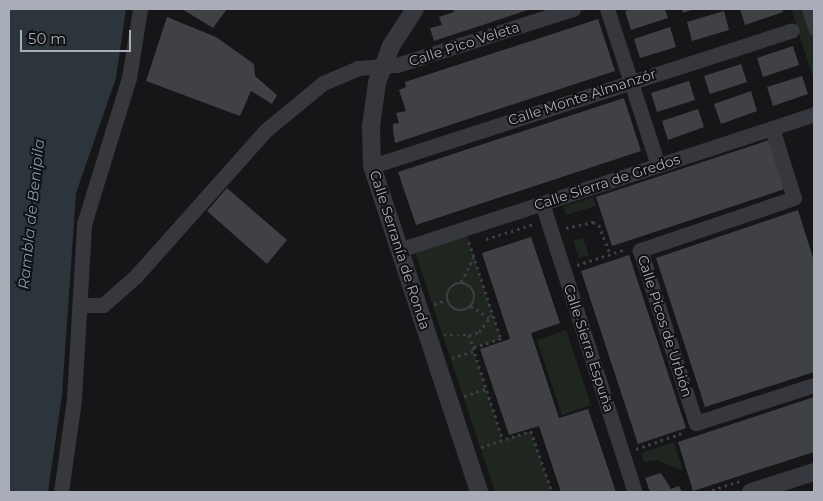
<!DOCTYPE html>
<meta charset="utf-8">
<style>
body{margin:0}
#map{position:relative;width:823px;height:501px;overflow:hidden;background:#161618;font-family:Montserrat,sans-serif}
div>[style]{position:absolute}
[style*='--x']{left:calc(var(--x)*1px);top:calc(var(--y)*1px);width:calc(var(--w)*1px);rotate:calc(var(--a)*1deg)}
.green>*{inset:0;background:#1e261f}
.water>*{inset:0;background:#2c353c}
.building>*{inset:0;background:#404145}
.path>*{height:2.5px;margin-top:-1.25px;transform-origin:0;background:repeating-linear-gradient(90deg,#3d3f44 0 2.5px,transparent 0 6.5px)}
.path>.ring{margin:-1.25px;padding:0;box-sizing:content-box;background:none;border:2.5px solid #3d3f44;border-radius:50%}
.pedestrian>*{height:11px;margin:-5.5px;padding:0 5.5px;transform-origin:5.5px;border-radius:5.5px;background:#37383d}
.minor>*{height:15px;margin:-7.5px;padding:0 7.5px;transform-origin:7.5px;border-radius:7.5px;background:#37383d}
.tertiary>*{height:18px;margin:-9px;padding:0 9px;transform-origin:9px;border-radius:9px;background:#37383d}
span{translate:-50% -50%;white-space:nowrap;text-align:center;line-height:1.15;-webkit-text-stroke:4px #111113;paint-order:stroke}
.street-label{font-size:14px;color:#a8adb8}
.water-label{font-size:15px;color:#7f9bb3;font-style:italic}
.frame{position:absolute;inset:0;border:10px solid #a8adb8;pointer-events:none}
.scale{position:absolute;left:20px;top:30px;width:111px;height:22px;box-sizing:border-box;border:2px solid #a8adb8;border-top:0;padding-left:6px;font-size:15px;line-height:18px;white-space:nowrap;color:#a8adb8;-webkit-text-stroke:4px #111113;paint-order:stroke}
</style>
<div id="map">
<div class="green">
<div style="clip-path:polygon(791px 9px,814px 9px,814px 80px)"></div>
<div style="clip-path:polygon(593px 197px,596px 206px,566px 215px,563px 207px)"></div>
<div style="clip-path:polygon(467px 235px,501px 339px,473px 349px,503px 440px,531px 431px,552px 492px,495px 492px,415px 252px)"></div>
<div style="clip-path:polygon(583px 238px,589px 255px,579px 258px,573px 241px)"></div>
<div style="clip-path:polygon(566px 330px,591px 405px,562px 415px,537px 340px)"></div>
<div style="clip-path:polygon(674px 442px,683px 471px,657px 460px,644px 462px,641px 453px)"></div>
</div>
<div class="water">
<div style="clip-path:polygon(9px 9px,126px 9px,116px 78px,76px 193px,62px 395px,48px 492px,9px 492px)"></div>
</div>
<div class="building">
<div style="clip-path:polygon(182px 9px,227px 9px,213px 28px)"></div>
<div style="clip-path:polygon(453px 9px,531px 9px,434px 41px,430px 28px,442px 25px,439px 17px,454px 12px)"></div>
<div style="clip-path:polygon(632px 9px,665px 9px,668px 18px,631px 30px,625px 11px)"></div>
<div style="clip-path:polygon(682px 9px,694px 9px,683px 13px)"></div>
<div style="clip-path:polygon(740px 9px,782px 9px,783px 12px,745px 25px)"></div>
<div style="clip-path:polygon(724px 11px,729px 30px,692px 41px,687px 22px)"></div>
<div style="clip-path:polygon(167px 17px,216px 37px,254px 64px,255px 76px,277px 95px,272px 104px,251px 91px,240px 116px,146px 81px)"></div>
<div style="clip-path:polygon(598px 19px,615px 71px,395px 143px,393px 130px,393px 124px,399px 123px,396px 113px,406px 111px,399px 90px,406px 87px,405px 82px)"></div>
<div style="clip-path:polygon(670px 27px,676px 47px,640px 58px,634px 39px)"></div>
<div style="clip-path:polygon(793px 46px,799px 65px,763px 77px,757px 58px)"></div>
<div style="clip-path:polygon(741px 64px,747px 82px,710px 94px,704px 76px)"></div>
<div style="clip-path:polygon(802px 76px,808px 94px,773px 106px,767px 87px)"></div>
<div style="clip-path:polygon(689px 81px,695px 100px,657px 112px,651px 93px)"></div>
<div style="clip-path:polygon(751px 91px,757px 111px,721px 124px,714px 104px)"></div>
<div style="clip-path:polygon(624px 98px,641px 151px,416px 225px,398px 172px)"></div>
<div style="clip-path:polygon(698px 109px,704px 127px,668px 140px,662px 121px)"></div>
<div style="clip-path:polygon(769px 140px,785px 189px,612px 246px,596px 197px)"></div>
<div style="clip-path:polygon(227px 188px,287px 240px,267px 264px,207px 211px)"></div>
<div style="clip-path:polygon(798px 210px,814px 261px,814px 372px,705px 407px,656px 258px)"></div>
<div style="clip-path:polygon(531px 237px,560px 323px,531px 333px,559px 418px,588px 409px,616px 492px,561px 492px,539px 426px,509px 435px,480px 349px,510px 339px,482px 253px)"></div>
<div style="clip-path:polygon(629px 255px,686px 428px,638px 444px,581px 271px)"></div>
<div style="clip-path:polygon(814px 397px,814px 452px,693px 491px,678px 442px)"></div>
<div style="clip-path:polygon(661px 473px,671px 489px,679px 486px,682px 492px,650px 492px,645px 478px)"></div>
</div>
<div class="path">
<div style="--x:566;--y:228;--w:28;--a:-13"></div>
<div style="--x:593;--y:222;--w:7;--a:27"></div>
<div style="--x:599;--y:225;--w:31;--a:69"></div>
<div style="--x:486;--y:239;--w:50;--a:-17.4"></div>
<div style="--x:469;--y:242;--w:102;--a:71.7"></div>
<div style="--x:501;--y:339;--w:29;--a:162"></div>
<div style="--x:577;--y:265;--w:52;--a:-18.1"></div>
<div style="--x:461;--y:282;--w:28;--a:-63"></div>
<div class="ring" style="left:447px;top:283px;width:25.5px;height:25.5px"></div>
<div style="--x:434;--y:304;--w:14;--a:-17"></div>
<div style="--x:471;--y:306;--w:24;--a:33"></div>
<div style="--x:444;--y:335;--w:25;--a:0"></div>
<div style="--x:469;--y:335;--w:10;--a:-17"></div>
<div style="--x:479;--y:332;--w:21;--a:-53"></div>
<div style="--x:469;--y:335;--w:110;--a:72.1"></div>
<div style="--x:452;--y:358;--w:23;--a:-18"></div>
<div style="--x:464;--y:396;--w:23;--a:-18"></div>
<div style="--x:481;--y:447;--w:52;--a:-17.7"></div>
<div style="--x:531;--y:431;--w:65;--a:71"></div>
<div style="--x:636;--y:449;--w:52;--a:-19.1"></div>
<div style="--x:706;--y:492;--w:36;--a:-18"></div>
</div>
<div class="pedestrian">
<div style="--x:807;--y:9;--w:22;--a:72"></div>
</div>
<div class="minor">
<div style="--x:607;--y:9;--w:164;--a:71.9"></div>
<div style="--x:772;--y:128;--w:73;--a:72.6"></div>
<div style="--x:794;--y:198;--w:163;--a:161.3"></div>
<div style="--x:640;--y:250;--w:182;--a:72.1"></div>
<div style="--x:696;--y:423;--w:124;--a:-17.9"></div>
<div style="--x:372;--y:166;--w:441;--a:-17.9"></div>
<div style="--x:542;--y:203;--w:304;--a:72.2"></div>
<div style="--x:399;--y:250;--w:437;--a:-18.1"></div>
<div style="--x:81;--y:305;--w:22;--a:0"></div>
<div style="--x:103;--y:305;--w:43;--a:-41.2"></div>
<div style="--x:135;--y:277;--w:197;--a:-48.3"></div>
<div style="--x:266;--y:130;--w:74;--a:-39.5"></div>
<div style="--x:323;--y:83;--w:39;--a:-23"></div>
<div style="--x:359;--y:68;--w:38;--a:-5"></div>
<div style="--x:397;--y:65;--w:185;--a:-17.7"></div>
<div style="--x:61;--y:492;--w:94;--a:-82"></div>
<div style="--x:74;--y:399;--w:175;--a:-86.7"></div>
<div style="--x:84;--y:224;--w:153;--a:-72.9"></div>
<div style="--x:129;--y:78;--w:70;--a:-80.9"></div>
</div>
<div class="tertiary">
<div style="--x:415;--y:9;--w:44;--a:123"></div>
<div style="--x:391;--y:46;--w:40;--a:111"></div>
<div style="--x:377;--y:83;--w:43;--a:97.9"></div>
<div style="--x:371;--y:126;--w:40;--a:88.6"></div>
<div style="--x:372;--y:166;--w:343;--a:71.8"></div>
<div style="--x:751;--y:492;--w:66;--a:-17.6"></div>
</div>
<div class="street-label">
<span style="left:464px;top:44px;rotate:-18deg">Calle Pico Veleta</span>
<span style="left:582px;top:97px;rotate:-18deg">Calle Monte Almanzór</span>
<span style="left:607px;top:182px;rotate:-18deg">Calle Sierra de Gredos</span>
<span style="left:400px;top:250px;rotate:72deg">Calle Serranía de Ronda</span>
<span style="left:665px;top:326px;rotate:72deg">Calle Picos de Urbión</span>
<span style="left:589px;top:348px;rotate:72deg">Calle Sierra Espuña</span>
</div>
<div class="water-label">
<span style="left:31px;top:214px;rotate:-84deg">Rambla de Benipila</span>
</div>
<div class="frame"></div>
<div class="scale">50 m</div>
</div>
